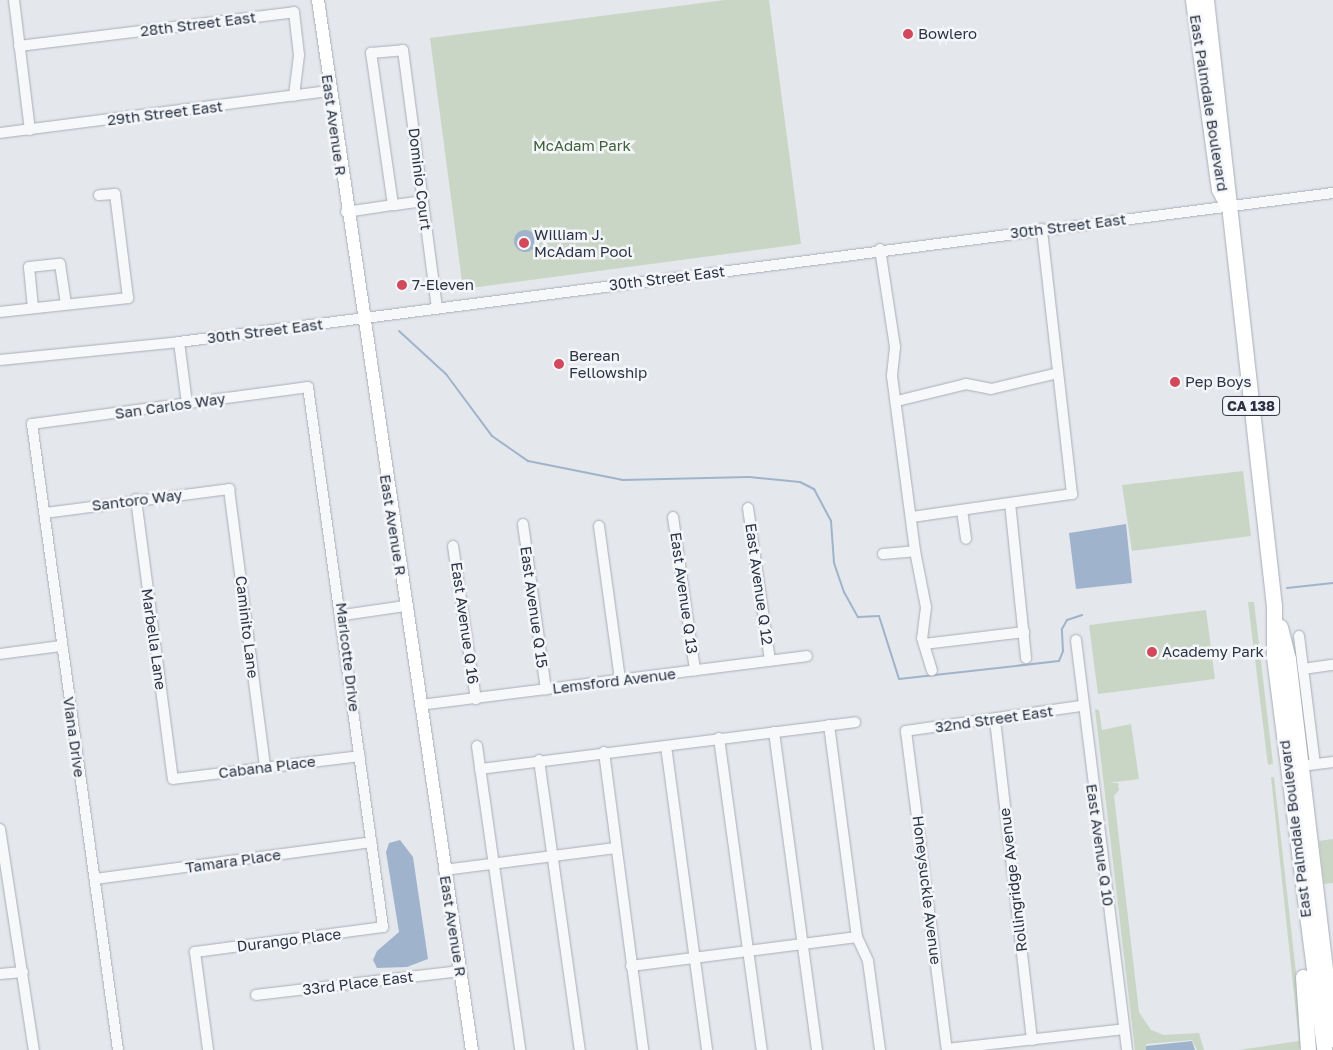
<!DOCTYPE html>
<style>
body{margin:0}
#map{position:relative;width:1333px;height:1050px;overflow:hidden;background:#e4e7ec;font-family:"Golos Text",sans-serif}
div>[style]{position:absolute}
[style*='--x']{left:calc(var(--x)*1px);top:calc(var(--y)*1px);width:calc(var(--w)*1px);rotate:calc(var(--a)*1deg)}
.green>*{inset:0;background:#c9d6c5}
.water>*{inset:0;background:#9fb4cc}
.round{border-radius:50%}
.stream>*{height:2px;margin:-1px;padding:0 1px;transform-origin:1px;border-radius:1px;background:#9fb4cc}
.roads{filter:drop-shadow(0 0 1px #a9aeb7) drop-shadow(0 0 1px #a9aeb7)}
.minor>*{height:10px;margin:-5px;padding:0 5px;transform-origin:5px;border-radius:5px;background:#f7f8fa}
.major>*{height:12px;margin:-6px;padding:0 6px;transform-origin:6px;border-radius:6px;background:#fff}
.highway>*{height:15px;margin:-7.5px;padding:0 7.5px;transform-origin:7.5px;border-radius:7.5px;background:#fff}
.dots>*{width:14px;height:14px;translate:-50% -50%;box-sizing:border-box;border:2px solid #f4f6f9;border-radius:50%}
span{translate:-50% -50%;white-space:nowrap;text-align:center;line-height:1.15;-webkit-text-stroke:5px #f4f6f9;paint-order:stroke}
.shield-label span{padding:1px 4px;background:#f4f6f9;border:1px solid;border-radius:4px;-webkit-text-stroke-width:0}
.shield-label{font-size:14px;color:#2b3445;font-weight:700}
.street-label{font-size:15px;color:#2b3445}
.poi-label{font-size:15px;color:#2b3445}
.left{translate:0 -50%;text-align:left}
.park-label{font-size:15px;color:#3f6138}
</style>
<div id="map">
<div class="green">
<div style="clip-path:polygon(725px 0,769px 0,801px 244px,463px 289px,430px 38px)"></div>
<div style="clip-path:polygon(1243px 471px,1251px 536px,1132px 551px,1122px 485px)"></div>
<div style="clip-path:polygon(1248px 602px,1254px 602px,1273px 764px,1268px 765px)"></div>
<div style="clip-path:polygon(1206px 610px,1215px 679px,1098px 694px,1089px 625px)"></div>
<div style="clip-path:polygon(1095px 709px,1099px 710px,1102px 730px,1131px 724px,1139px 779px,1108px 783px,1118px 783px,1119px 790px,1114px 796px,1139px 1012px,1151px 1030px,1164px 1035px,1199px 1033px,1204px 1050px,1197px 1050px,1192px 1040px,1146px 1044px,1146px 1050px,1135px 1050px)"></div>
<div style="clip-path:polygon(1271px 777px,1274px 777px,1304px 1044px,1299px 1050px,1239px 1050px,1299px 1041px)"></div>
<div style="clip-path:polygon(1333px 839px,1333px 883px,1324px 884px,1319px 841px)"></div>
</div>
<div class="water">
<div class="round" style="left:514px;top:230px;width:22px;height:22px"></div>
<div style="clip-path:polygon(1126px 524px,1132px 583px,1076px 589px,1069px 533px)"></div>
<div style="clip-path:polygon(400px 840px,413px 857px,428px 959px,407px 967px,377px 968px,373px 960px,377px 951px,399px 932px,386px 852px,389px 843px)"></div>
<div style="clip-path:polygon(1192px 1041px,1195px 1050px,1146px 1050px,1146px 1046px)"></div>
</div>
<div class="stream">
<div style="--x:399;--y:331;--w:64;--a:42.5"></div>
<div style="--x:446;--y:374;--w:77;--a:53.4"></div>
<div style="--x:492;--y:436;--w:44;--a:34.8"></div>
<div style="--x:528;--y:461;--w:97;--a:11.3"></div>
<div style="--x:623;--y:480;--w:126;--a:-1.4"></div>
<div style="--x:749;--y:477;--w:51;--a:5.6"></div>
<div style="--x:800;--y:482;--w:16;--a:27"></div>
<div style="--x:814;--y:489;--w:36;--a:62"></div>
<div style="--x:831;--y:521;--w:42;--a:85.9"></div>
<div style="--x:834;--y:563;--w:31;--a:71"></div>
<div style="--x:844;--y:592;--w:29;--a:61"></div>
<div style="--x:858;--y:617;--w:21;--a:-3"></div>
<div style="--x:879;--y:616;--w:66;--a:72.4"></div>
<div style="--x:899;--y:679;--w:161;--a:-6.4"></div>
<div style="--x:1059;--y:661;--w:11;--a:-68"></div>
<div style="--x:1063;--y:651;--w:22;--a:-93"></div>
<div style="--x:1062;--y:629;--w:10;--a:-61"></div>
<div style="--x:1067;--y:620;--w:16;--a:-18"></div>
<div style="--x:1287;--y:588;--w:46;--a:-6.2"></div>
</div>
<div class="roads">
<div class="minor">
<div style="--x:14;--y:0;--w:131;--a:83"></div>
<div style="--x:19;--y:46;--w:277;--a:-7"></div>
<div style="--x:294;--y:12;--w:43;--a:83.4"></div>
<div style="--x:299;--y:55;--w:41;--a:97"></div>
<div style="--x:0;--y:133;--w:332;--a:-7.3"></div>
<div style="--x:423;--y:201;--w:30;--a:172"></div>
<div style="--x:393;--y:205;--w:154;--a:-98.2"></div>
<div style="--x:371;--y:53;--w:32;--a:-5"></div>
<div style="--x:403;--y:50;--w:260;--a:82.5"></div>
<div style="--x:346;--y:212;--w:48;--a:-8.5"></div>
<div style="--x:880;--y:249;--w:99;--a:81.3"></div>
<div style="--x:895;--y:347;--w:29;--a:96"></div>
<div style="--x:892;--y:376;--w:177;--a:82.5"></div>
<div style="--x:915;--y:551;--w:57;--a:78.9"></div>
<div style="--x:926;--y:607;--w:31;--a:97"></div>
<div style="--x:922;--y:638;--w:34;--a:73"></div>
<div style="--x:33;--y:308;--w:41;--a:-95.6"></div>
<div style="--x:29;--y:267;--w:31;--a:-6"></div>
<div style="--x:60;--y:264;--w:40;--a:81.5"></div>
<div style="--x:0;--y:312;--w:129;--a:-6.2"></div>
<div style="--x:128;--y:298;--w:105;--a:-97.1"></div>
<div style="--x:115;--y:194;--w:16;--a:176"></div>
<div style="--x:179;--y:342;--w:63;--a:82.6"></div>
<div style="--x:0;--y:360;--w:180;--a:-5.7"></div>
<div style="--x:179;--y:342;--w:1164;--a:-7.36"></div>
<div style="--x:897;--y:401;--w:71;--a:-13.8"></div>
<div style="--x:966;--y:384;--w:25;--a:11"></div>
<div style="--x:991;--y:389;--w:69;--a:-13.4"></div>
<div style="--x:136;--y:499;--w:282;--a:82.5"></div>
<div style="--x:173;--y:779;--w:188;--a:-7"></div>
<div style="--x:1010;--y:503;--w:156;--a:84.1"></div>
<div style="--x:748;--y:508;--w:154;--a:81.8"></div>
<div style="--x:962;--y:510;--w:29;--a:82"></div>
<div style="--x:45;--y:513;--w:186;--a:-7.4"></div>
<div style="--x:229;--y:489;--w:279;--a:82.6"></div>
<div style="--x:673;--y:517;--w:155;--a:81.8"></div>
<div style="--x:912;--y:517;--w:162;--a:-8.2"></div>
<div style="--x:1072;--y:494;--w:267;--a:-96.5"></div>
<div style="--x:523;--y:524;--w:167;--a:82.1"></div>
<div style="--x:599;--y:526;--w:155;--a:82.2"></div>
<div style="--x:453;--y:546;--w:155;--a:81.5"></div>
<div style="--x:883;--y:554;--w:32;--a:-5"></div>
<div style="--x:343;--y:615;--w:63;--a:-8.3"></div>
<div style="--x:1299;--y:636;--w:129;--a:82.9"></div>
<div style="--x:1076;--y:640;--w:413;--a:82.9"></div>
<div style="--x:924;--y:644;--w:101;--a:-6.8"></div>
<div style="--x:0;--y:654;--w:62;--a:-7.5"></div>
<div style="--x:1303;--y:669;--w:30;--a:-8"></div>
<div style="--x:420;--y:705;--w:390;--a:-7.2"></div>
<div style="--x:1081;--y:706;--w:177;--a:171.9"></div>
<div style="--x:906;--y:731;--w:321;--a:82.7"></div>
<div style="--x:947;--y:1049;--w:178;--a:-6.4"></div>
<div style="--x:995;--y:720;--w:322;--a:83.4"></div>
<div style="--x:829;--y:725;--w:214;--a:82.5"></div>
<div style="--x:857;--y:937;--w:26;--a:65"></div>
<div style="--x:868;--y:961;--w:90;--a:82.3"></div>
<div style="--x:774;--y:732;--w:321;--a:82.3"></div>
<div style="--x:719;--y:738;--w:315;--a:82.2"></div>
<div style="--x:477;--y:746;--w:307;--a:81.9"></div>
<div style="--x:666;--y:746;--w:307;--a:82.3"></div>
<div style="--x:604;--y:752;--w:301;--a:82.5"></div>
<div style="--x:539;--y:760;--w:293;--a:82"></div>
<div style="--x:1309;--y:765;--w:24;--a:-7"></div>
<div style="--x:480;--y:769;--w:378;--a:-7.1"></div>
<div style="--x:0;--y:829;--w:224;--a:81.3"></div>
<div style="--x:444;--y:870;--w:173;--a:-7.3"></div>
<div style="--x:95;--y:879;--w:279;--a:-7.6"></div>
<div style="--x:631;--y:966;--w:228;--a:-7.3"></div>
<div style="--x:0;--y:974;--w:23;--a:-5"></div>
<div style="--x:256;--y:995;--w:205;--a:-6.7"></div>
<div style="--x:118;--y:1050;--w:632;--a:-97.82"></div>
<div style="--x:32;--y:424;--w:278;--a:-7.6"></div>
<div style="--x:308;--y:387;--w:545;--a:82.09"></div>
<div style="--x:383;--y:927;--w:190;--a:172.4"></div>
<div style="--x:195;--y:952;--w:99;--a:82.4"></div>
</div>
<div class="major">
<div style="--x:318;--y:0;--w:1061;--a:81.66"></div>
</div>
<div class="highway">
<div style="--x:1193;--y:0;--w:191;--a:82.2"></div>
<div style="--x:1219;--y:189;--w:18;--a:63"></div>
<div style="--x:1206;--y:0;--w:610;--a:83.6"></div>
<div style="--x:1274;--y:606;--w:51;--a:90"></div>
<div style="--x:1274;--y:657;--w:396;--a:82.7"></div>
<div style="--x:1280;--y:627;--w:33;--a:76"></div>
<div style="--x:1288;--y:659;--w:383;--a:83.2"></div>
<div style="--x:1303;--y:977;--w:73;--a:86.1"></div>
</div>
</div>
<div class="dots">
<div style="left:908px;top:34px;background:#d1495b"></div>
<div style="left:524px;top:243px;background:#d1495b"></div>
<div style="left:402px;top:285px;background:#d1495b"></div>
<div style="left:559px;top:364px;background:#d1495b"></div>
<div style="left:1175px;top:382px;background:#d1495b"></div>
<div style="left:1152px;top:652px;background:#d1495b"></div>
</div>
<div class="shield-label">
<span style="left:1251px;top:406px">CA 138</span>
</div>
<div class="street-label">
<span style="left:198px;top:24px;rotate:-7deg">28th Street East</span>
<span style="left:1209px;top:103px;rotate:81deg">East Palmdale Boulevard</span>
<span style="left:165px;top:113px;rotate:-7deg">29th Street East</span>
<span style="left:334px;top:125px;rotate:82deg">East Avenue R</span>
<span style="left:420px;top:179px;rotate:83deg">Dominio Court</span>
<span style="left:1068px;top:226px;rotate:-7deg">30th Street East</span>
<span style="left:667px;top:278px;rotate:-7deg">30th Street East</span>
<span style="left:265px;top:331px;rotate:-7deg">30th Street East</span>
<span style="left:170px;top:406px;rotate:-8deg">San Carlos Way</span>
<span style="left:137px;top:500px;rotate:-7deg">Santoro Way</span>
<span style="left:393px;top:525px;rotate:81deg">East Avenue R</span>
<span style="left:759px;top:584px;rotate:82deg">East Avenue Q 12</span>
<span style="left:684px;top:593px;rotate:82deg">East Avenue Q 13</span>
<span style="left:534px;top:607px;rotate:82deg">East Avenue Q 15</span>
<span style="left:465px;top:623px;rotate:82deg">East Avenue Q 16</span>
<span style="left:247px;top:627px;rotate:83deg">Caminito Lane</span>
<span style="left:154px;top:639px;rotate:82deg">Marbella Lane</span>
<span style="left:348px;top:657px;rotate:83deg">Maricotte Drive</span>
<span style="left:614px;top:681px;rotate:-7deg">Lemsford Avenue</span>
<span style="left:994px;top:719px;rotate:-8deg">32nd Street East</span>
<span style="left:74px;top:737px;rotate:82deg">Viana Drive</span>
<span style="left:267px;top:767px;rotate:-7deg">Cabana Place</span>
<span style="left:1295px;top:829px;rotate:-97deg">East Palmdale Boulevard</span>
<span style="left:1100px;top:845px;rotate:82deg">East Avenue Q 10</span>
<span style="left:233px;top:861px;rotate:-8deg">Tamara Place</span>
<span style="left:1013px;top:880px;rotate:-97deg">Rollingridge Avenue</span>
<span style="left:927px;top:890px;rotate:83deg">Honeysuckle Avenue</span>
<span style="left:453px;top:926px;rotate:81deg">East Avenue R</span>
<span style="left:289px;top:940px;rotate:-7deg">Durango Place</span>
<span style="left:358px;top:983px;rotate:-7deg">33rd Place East</span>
</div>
<div class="poi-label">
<span class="left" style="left:918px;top:34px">Bowlero</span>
<span class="left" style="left:534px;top:243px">William J.<br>McAdam Pool</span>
<span class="left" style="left:412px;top:285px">7-Eleven</span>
<span class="left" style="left:569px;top:364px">Berean<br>Fellowship</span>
<span class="left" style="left:1185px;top:382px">Pep Boys</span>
<span class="left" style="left:1162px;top:652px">Academy Park</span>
</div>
<div class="park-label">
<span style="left:582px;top:146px">McAdam Park</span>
</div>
</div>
